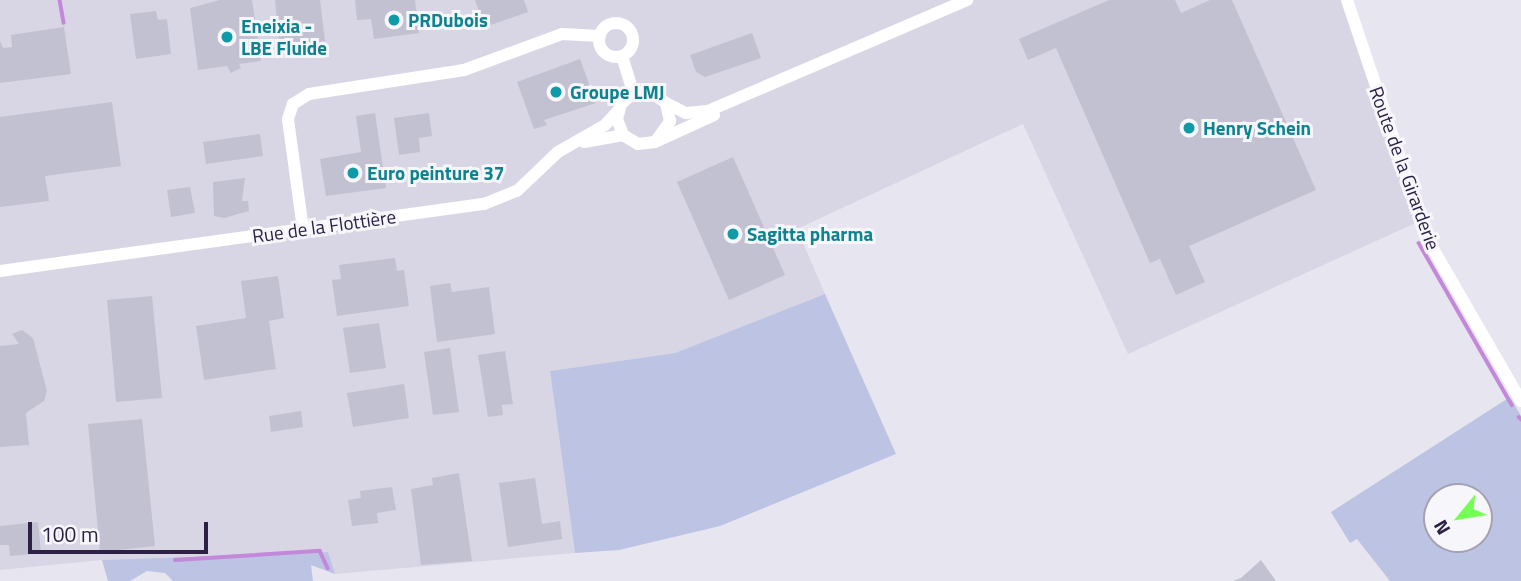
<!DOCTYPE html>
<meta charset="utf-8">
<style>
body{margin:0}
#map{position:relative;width:1521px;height:581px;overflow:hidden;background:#e6e5f0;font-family:"Titillium Web",sans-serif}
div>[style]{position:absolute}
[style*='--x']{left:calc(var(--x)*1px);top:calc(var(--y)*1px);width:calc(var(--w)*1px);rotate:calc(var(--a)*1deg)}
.built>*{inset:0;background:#d8d6e4}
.green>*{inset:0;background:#bcc3e3}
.stream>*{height:3.5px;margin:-1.75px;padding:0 1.75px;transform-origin:1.75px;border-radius:1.75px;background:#c388da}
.building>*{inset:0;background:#c2c1d1}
.minor>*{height:12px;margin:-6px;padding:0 6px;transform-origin:6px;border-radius:6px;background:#fff}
.minor>.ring{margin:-6px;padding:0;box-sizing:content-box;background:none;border:12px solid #fff;border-radius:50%}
.dots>*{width:19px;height:19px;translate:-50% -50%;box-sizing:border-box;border:4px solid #f7f7fb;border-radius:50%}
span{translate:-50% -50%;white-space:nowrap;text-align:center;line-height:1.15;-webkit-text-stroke:6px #f7f7fb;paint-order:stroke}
.culture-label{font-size:19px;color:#0d838f;font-weight:700}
.left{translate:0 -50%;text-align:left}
.street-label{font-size:19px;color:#2c2145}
.north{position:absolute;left:1423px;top:483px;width:70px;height:70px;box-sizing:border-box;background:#f7f7fb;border:2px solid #a6a1b2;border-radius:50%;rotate:240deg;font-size:19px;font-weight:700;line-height:28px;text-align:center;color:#2c2145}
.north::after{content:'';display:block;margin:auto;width:24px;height:32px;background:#75ff54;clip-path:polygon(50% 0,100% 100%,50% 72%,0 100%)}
.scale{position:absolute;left:28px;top:522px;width:180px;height:32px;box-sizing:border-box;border:4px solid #2c2145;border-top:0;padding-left:9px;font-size:21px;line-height:24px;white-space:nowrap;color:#2c2145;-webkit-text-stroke:5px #f7f7fb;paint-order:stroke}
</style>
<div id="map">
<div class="built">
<div style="clip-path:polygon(0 0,1353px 0,1420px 221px,1128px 354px,1023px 124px,797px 229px,825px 294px,675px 353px,550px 371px,575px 553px,335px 574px,328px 552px,102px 560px,0 570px)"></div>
</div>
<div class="green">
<div style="clip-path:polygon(825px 294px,896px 454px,720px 526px,619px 550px,575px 553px,550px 371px,675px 353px)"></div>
<div style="clip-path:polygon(evenodd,1510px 397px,1521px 416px,1521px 581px,1390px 581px,1357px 539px,1350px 543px,1331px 512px,1510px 397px,1437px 497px,1479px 497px,1479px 539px,1437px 539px,1437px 497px)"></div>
<div style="clip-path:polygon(328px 552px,335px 574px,311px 565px,313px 581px,173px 581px,165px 573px,147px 571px,130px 581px,108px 581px,102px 560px)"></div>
</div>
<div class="stream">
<div style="--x:60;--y:0;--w:23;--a:80"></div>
<div style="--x:1419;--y:243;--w:187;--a:60.1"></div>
<div style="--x:1519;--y:417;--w:3;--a:45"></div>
<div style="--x:175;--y:560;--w:145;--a:-3.6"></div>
<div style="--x:320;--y:551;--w:19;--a:65"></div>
</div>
<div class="building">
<div style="clip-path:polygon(220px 0,252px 0,261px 61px,239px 64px,241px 68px,231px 73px,227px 66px,198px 70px,190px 8px)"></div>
<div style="clip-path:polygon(275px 0,320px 0,325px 41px,280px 47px)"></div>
<div style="clip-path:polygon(355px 0,415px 0,419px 33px,374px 39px,371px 19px,357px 20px)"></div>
<div style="clip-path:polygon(475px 0,524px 0,528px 12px,485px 27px)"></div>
<div style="clip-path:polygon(1109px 0,1175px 0,1181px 13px,1210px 0,1232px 0,1316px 190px,1189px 246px,1205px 282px,1176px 295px,1160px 259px,1150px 263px,1056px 48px,1028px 60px,1019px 39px)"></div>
<div style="clip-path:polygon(156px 11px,158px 20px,167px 19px,171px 54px,136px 59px,130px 14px)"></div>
<div style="clip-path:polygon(64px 27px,71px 74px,0 83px,0 41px,3px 48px,12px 47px,11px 35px)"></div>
<div style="clip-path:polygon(752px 33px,761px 58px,705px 77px,696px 72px,690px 55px)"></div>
<div style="clip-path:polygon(580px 59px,596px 103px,544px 120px,547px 125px,534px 129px,517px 82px)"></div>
<div style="clip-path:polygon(112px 102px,121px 166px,45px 176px,49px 201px,0 207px,0 117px)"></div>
<div style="clip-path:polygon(375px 113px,386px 188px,326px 196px,320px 159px,361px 152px,356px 116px)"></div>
<div style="clip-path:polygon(429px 113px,432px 136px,419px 138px,420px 152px,399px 155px,394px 118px)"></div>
<div style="clip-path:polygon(260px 134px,263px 156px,206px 164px,203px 142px)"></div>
<div style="clip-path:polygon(733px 157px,785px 275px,729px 300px,677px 182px)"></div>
<div style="clip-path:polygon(245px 178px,242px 201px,248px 201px,249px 211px,224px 218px,214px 216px,213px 182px)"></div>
<div style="clip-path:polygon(190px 187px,195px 213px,171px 217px,167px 190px)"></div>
<div style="clip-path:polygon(395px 258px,397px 271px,404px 270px,409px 306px,337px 316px,332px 280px,341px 279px,339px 265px)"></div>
<div style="clip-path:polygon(278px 276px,284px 318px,269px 321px,276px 369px,204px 380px,196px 326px,246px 318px,241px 281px)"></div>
<div style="clip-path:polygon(450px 283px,452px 292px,489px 287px,495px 334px,437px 342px,430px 286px)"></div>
<div style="clip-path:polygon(152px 296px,162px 398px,116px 402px,107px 300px)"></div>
<div style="clip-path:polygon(379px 323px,386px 368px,350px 373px,343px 328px)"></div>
<div style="clip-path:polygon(22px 330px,33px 338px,47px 391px,44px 401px,26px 413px,29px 445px,0 447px,0 346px,19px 344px,12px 334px)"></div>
<div style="clip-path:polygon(450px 348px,459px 412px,433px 415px,424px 352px)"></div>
<div style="clip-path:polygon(505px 351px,513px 404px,502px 405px,503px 415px,488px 417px,478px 355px)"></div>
<div style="clip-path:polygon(404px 384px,409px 418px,353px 427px,347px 393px)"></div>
<div style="clip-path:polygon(301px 411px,303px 427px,271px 432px,269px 416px)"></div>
<div style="clip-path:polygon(142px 419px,155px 546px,100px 552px,88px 424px)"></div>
<div style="clip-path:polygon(459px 473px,472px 561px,421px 565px,411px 489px,433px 485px,432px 478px)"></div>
<div style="clip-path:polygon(535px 478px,542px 524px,560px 521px,562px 539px,508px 547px,499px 483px)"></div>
<div style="clip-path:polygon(392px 487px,396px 510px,377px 513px,378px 523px,352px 526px,348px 500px,361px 498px,360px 491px)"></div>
<div style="clip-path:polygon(38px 522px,41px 553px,10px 556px,9px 545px,0 545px,0 526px)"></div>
<div style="clip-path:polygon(1261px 560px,1276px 581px,1233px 581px,1241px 578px)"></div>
</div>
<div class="minor">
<div style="--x:1347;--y:0;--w:253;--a:71.4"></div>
<div style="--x:1428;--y:240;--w:186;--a:60"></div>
<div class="ring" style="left:599px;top:23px;width:22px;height:22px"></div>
<div style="--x:622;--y:56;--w:39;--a:73"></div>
<div style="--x:666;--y:103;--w:22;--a:27"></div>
<div style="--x:686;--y:113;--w:22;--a:-5"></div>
<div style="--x:708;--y:111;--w:282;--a:-23.2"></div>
<div style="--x:584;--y:142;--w:40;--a:-10"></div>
<div style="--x:655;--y:142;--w:26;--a:-54"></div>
<div style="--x:670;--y:121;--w:18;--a:-103"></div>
<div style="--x:666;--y:103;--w:19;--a:-144"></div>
<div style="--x:651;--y:92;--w:18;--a:177"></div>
<div style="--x:633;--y:93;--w:16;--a:137"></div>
<div style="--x:621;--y:104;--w:16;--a:105"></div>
<div style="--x:617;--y:119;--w:17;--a:69"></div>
<div style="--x:623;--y:135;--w:17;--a:31"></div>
<div style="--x:638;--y:144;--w:17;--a:-7"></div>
<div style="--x:655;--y:142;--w:65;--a:-24.6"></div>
<div style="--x:303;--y:229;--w:111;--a:-97.8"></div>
<div style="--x:288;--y:119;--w:16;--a:-72"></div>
<div style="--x:293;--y:104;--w:19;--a:-32"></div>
<div style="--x:309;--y:94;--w:157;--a:-8.8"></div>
<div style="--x:464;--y:70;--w:104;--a:-20.2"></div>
<div style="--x:562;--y:34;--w:38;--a:3"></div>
<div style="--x:0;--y:271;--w:489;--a:-7.9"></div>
<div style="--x:484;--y:204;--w:35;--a:-22"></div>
<div style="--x:517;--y:191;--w:57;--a:-43.6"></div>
<div style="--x:558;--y:152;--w:54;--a:-29.9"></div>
<div style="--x:605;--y:125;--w:19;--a:-47"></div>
</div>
<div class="dots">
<div style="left:394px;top:20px;background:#0f9aa8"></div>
<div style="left:227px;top:37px;background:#0f9aa8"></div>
<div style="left:556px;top:92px;background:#0f9aa8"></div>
<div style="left:1189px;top:128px;background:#0f9aa8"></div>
<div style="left:353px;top:173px;background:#0f9aa8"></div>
<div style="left:733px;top:234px;background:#0f9aa8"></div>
</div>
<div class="culture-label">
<span class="left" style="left:408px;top:20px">PRDubois</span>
<span class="left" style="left:241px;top:37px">Eneixia -<br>LBE Fluide</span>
<span class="left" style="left:570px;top:92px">Groupe LMJ</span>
<span class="left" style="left:1203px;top:128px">Henry Schein</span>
<span class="left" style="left:367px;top:173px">Euro peinture 37</span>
<span class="left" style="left:747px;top:234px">Sagitta pharma</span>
</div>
<div class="street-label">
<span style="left:1405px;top:168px;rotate:70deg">Route de la Girarderie</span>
<span style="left:324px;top:226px;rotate:-8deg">Rue de la Flottière</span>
</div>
<div class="north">N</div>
<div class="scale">100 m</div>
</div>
